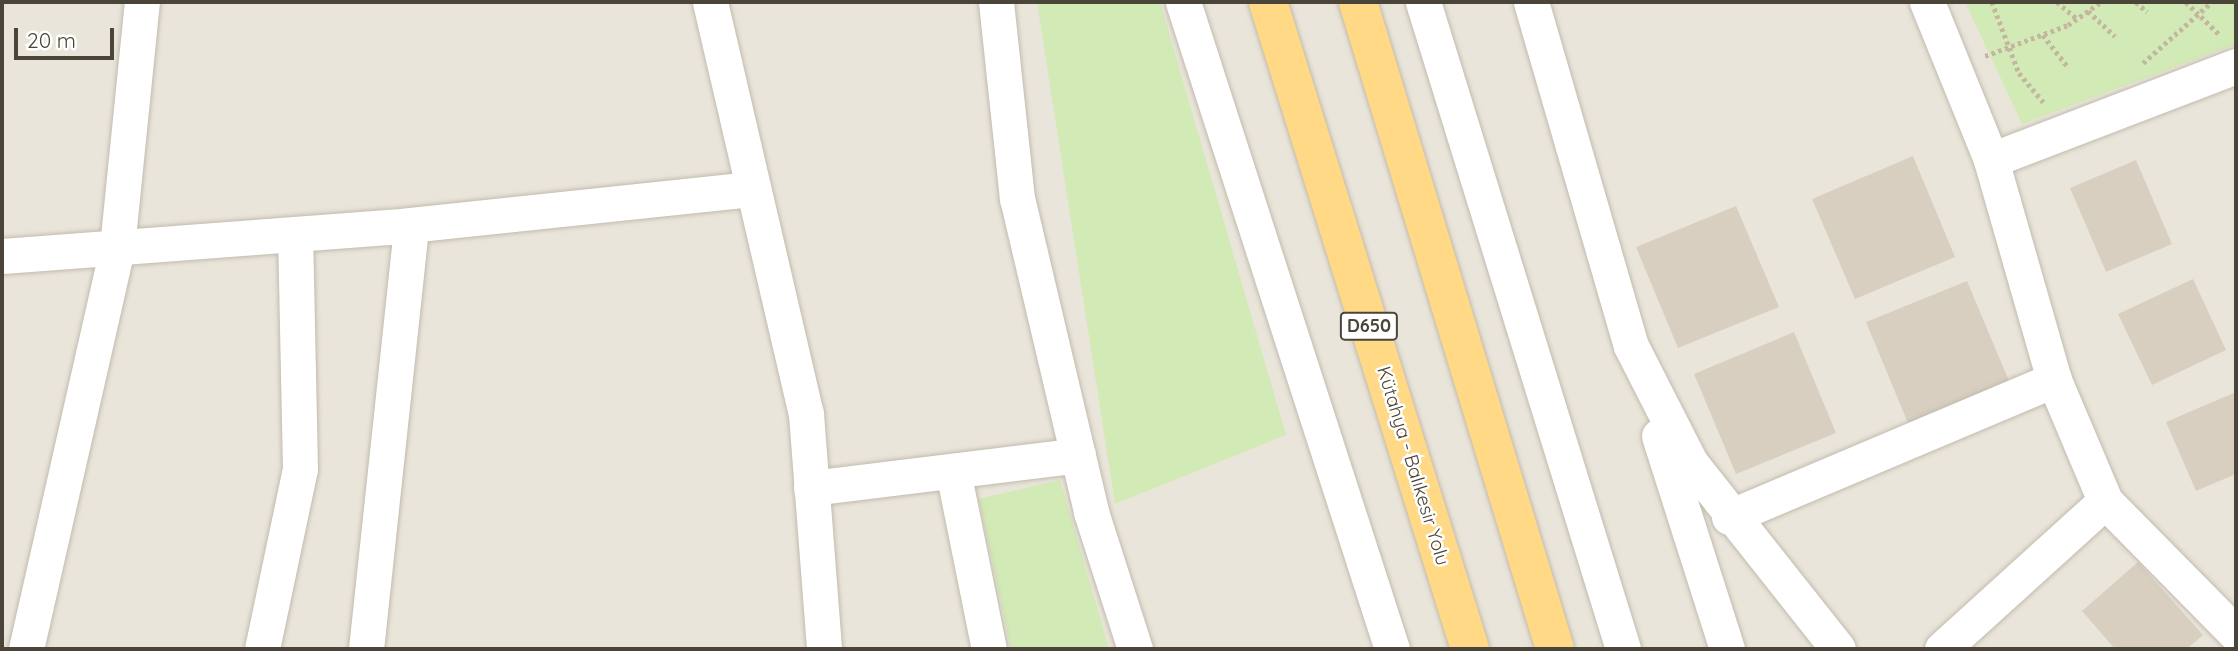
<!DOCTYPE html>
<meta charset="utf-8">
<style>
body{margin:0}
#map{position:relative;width:2238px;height:651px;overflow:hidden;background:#f6f3ec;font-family:Quicksand,sans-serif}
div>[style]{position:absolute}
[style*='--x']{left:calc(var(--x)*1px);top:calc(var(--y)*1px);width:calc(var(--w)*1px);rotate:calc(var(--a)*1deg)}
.residential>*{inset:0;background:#eae5da}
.green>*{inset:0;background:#d2eab5}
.building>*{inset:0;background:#d8cfc1}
.path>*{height:4.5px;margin-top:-2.25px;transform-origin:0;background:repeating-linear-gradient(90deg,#c4b79f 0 3.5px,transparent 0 7px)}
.roads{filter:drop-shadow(0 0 2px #c2bbae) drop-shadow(0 0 2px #c2bbae)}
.minor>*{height:35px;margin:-17.5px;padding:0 17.5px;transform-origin:17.5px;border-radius:17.5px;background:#fff}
.trunk>*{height:38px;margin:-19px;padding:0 19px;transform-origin:19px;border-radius:19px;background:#ffd985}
span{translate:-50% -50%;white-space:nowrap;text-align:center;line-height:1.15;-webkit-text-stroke:5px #fff;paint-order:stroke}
.shield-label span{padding:2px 5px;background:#fff;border:2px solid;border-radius:5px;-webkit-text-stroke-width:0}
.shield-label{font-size:18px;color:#4b4439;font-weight:700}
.street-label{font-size:19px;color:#4b4439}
.frame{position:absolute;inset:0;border:4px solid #4b4439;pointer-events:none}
.scale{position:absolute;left:14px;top:28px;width:100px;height:32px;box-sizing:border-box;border:4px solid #4b4439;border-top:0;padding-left:9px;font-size:21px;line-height:24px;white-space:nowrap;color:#4b4439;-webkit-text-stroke:5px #fff;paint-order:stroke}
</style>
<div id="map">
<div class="residential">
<div style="clip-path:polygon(2px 2px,2236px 2px,2236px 649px,2px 649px)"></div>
</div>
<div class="green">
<div style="clip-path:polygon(1037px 2px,1160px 2px,1286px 435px,1115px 504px)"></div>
<div style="clip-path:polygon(1965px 2px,2236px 2px,2236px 44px,2022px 124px)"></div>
<div style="clip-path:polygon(1060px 480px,1109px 649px,1011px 649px,979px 499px)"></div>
</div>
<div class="building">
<div style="clip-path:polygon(1913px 156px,1955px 257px,1855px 299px,1812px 199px)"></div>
<div style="clip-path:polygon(2136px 160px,2172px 244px,2106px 272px,2070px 188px)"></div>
<div style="clip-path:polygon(1736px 206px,1779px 307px,1678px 348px,1636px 247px)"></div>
<div style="clip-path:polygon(2193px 279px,2226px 350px,2152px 385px,2118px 314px)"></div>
<div style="clip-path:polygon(1967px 281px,2009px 381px,1908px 423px,1866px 322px)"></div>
<div style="clip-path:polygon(1794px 332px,1836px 433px,1736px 474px,1694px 374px)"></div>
<div style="clip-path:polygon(2236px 392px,2236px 474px,2196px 491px,2166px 422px)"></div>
<div style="clip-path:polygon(2138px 562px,2203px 635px,2187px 649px,2115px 649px,2082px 611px)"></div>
</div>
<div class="path">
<div style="--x:1992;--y:2;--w:76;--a:69.2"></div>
<div style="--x:2019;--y:73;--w:38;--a:50"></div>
<div style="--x:2057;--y:2;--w:26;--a:40"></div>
<div style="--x:2136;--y:2;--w:15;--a:42"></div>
<div style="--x:2186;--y:2;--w:47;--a:44.1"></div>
<div style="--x:2088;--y:11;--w:37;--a:43"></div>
<div style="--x:2043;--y:35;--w:39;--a:52"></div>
<div style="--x:1985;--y:56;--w:89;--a:-20.5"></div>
<div style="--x:2068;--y:25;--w:40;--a:-34.9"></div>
<div style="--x:2143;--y:63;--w:92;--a:-41.5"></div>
</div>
<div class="roads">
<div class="minor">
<div style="--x:710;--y:2;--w:423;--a:76.9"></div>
<div style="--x:806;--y:414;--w:236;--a:85.6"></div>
<div style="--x:996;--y:2;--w:197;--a:83.9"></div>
<div style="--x:1017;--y:198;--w:323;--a:76.7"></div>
<div style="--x:1091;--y:512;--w:144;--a:72.2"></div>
<div style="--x:1183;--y:2;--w:680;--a:72.1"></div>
<div style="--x:1423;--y:2;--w:677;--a:72.82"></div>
<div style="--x:1531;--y:2;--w:358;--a:73.8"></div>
<div style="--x:1631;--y:346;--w:130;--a:63"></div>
<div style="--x:1690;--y:462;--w:238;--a:51.6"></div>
<div style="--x:1927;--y:2;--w:170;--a:67.9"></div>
<div style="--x:1991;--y:160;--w:229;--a:74"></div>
<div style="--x:2054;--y:380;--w:131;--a:67.1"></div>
<div style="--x:2105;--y:501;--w:187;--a:45.4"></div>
<div style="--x:1991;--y:160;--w:262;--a:-21"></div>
<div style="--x:2;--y:256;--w:389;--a:-4.3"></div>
<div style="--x:390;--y:227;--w:365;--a:-6"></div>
<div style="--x:1659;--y:436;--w:224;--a:72.3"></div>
<div style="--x:953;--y:471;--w:182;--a:78.6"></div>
<div style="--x:811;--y:488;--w:269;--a:-7"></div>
<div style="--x:1729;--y:517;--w:353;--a:-22.9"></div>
<div style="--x:26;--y:649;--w:412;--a:-77.2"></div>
<div style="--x:117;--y:247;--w:246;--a:-84.2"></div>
<div style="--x:262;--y:649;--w:184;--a:-78.1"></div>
<div style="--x:300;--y:469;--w:234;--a:-91.2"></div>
<div style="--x:366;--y:649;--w:426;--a:-83.9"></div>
<div style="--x:1942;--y:649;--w:220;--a:-42.2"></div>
</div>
<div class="trunk">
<div style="--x:1268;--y:2;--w:678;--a:72.66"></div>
<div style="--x:1358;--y:2;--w:676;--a:73.07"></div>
</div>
</div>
<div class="shield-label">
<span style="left:1369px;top:326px">D650</span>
</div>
<div class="street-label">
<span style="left:1413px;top:466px;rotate:73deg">Kütahya - Balıkesir Yolu</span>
</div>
<div class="frame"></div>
<div class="scale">20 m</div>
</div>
